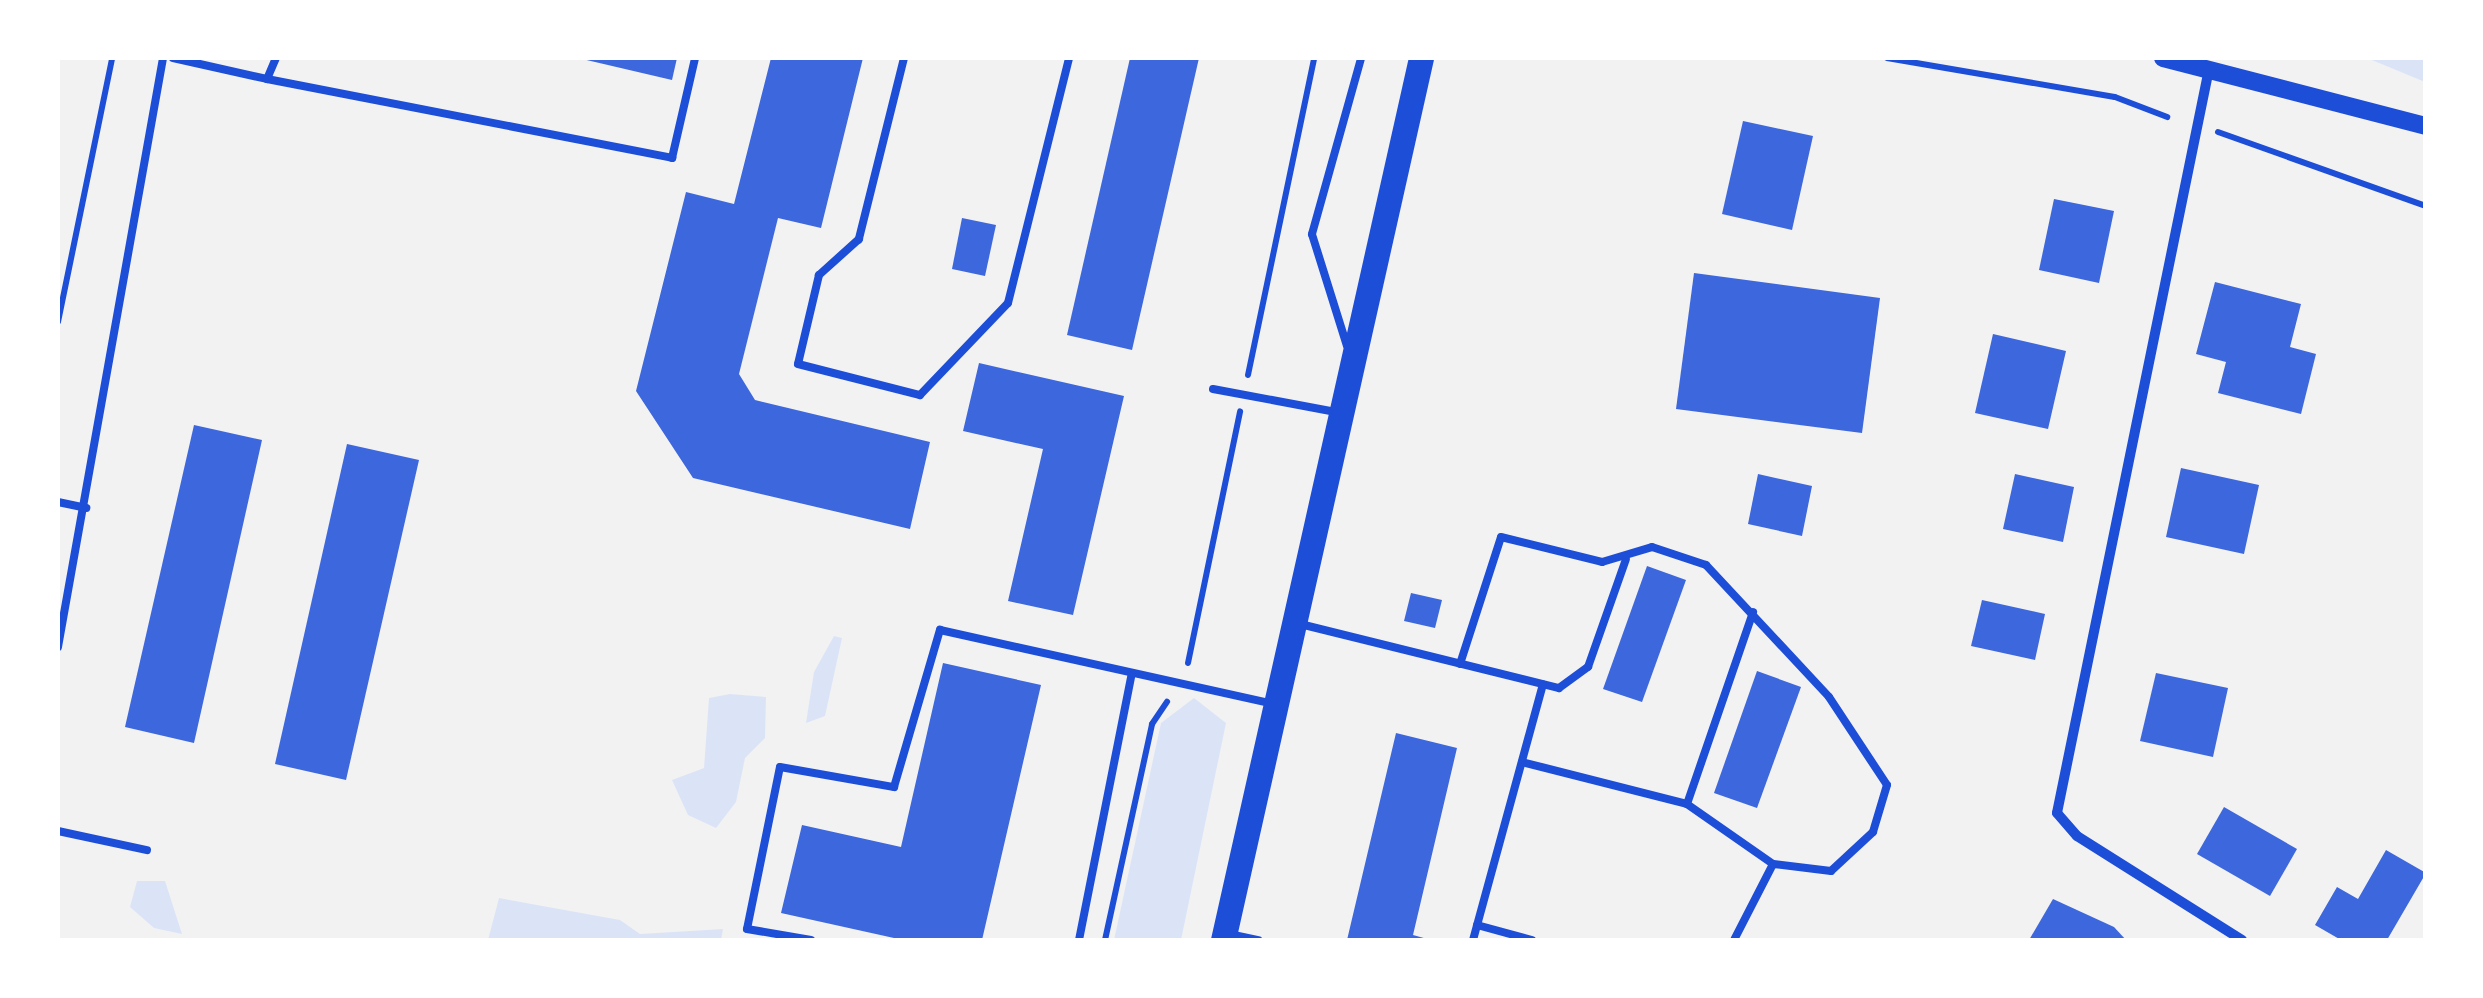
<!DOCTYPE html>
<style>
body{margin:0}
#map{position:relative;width:2483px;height:998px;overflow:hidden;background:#f2f2f2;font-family:Mulish,sans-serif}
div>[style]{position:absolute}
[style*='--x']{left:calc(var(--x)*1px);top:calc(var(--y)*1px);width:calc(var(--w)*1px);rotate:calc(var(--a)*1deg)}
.green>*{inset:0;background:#dbe4f7}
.building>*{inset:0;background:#3d67dc}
.path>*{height:6px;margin:-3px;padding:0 3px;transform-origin:3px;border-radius:3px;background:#1d4ed8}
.service>*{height:8px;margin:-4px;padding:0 4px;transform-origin:4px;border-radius:4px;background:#1d4ed8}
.minor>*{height:10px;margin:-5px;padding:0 5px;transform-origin:5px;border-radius:5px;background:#1d4ed8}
.tertiary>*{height:18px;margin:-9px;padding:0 9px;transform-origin:9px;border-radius:9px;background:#1d4ed8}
.primary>*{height:25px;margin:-12.5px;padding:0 12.5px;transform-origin:12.5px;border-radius:12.5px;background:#1d4ed8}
span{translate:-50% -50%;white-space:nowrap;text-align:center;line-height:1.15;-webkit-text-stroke:8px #fff;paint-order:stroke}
.frame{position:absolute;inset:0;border:60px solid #fff;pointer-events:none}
</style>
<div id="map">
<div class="green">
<div style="clip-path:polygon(2367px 58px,2425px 58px,2425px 82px)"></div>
<div style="clip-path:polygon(834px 636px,842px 638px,825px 716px,806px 723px,814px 672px)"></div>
<div style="clip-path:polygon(730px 694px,766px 697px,765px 738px,745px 758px,736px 802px,716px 828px,688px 815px,672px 780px,704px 768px,709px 698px)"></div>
<div style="clip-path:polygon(1194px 698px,1226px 723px,1181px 940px,1114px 940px,1161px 723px)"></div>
<div style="clip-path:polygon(137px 881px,165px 881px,182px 934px,154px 928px,130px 907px)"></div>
<div style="clip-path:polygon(499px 898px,620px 920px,640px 934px,723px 929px,721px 940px,488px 940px)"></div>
</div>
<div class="building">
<div style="clip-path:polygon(578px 58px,677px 58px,672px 80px)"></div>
<div style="clip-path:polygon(771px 58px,863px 58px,821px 228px,778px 218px,739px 374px,755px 400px,930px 442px,910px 529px,693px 478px,636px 391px,686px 192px,734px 204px)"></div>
<div style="clip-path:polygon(1130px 58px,1199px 58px,1132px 350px,1067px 335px)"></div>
<div style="clip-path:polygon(1743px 121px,1813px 136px,1792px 230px,1722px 214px)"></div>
<div style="clip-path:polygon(2054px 199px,2114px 211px,2099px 283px,2039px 270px)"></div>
<div style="clip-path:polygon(962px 218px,996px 225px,985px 276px,952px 269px)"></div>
<div style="clip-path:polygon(1694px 273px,1880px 298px,1862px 433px,1676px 409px)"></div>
<div style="clip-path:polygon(2215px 282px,2301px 304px,2290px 347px,2316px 354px,2301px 414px,2218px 393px,2226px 362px,2196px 354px)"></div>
<div style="clip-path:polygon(1993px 334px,2066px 351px,2048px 429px,1975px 413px)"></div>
<div style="clip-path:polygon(979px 363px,1124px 396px,1073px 615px,1008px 601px,1043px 449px,963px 431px)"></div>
<div style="clip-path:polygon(194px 425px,262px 440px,194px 743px,125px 727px)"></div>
<div style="clip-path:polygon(347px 444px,419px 460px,346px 780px,275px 764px)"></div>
<div style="clip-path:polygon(2181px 468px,2259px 485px,2244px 554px,2166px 537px)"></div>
<div style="clip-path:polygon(1758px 474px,1812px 486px,1802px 536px,1748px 524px)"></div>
<div style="clip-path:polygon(2015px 474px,2074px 487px,2063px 542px,2003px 529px)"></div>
<div style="clip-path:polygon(1647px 566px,1686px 580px,1642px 702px,1603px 689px)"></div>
<div style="clip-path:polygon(1411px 593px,1442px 600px,1435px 628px,1404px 621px)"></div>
<div style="clip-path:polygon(1982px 600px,2045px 614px,2035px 660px,1971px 646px)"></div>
<div style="clip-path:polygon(943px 663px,1041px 685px,982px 940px,903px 940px,781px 913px,802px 825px,901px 847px)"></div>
<div style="clip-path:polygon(1757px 671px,1801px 687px,1757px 808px,1714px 793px)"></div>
<div style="clip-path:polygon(2156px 673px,2228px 688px,2213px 757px,2140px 741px)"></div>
<div style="clip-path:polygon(1396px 733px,1457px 748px,1413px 935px,1431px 940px,1347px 940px)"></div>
<div style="clip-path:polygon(2224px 807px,2297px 849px,2270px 896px,2197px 854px)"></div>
<div style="clip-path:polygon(2386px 850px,2426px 873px,2387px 940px,2341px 940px,2315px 925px,2337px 887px,2358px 899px)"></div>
<div style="clip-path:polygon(2053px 899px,2114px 927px,2126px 940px,2029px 940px)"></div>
</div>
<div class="path">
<div style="--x:1887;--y:58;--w:231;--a:9.7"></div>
<div style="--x:2115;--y:97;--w:56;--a:21"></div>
<div style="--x:2218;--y:132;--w:221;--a:19.6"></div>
<div style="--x:58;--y:322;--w:269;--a:-78.4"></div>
<div style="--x:1248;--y:375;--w:324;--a:-78.2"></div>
<div style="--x:1188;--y:663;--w:257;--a:-78.3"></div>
<div style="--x:1105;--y:940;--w:221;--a:-77.7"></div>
<div style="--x:1152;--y:724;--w:27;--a:-56"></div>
</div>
<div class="service">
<div style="--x:173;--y:58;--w:96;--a:12.6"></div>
<div style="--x:267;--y:79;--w:23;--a:-67"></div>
<div style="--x:904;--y:58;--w:187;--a:104"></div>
<div style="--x:859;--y:239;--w:54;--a:138"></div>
<div style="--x:819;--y:275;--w:91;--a:103.3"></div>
<div style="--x:798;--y:364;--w:126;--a:14.3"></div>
<div style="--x:920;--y:395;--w:127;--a:-46.3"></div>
<div style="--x:1008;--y:303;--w:252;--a:-76"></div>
<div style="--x:267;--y:79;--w:413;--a:11"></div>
<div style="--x:672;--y:158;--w:103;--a:-77"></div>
<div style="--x:1347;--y:346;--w:117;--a:-107.4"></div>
<div style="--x:1312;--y:234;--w:183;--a:-74.4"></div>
<div style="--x:1213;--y:389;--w:125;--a:10.6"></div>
<div style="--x:58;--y:502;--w:29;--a:12"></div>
<div style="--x:1296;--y:623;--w:271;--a:13.9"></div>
<div style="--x:1559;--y:688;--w:36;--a:-36"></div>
<div style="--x:1588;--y:667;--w:114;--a:-70.6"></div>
<div style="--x:58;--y:647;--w:598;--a:-79.89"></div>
<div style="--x:1460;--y:664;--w:133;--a:-72.1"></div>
<div style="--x:1501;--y:537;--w:104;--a:13.9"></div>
<div style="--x:1602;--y:562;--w:52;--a:-16.7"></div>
<div style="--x:1652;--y:547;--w:57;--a:18.4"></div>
<div style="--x:1706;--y:565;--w:180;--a:47"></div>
<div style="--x:1829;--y:697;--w:105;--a:56.6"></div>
<div style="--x:1887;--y:785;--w:49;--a:106.6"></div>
<div style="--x:1873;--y:832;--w:57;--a:137.1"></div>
<div style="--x:1831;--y:871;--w:58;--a:-173.1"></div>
<div style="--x:1773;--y:864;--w:105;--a:-145.1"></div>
<div style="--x:1522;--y:762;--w:170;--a:14.3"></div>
<div style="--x:1687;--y:804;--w:203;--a:-71"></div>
<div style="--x:58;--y:831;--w:91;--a:12.1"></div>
<div style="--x:1477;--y:925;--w:57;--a:15.3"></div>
<div style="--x:1229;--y:934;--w:30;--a:12"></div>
<div style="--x:811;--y:940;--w:65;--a:-170.2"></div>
<div style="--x:747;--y:929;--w:165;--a:-78.5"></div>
<div style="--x:780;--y:767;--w:116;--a:10"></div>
<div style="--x:894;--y:787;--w:164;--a:-73.7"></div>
<div style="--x:940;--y:630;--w:338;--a:12.5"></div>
<div style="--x:1079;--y:940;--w:272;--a:-78.8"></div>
<div style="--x:1473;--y:940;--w:265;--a:-74.7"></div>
<div style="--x:1734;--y:940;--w:85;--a:-62.8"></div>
</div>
<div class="minor">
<div style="--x:2209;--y:69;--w:759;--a:101.55"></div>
<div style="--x:2057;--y:813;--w:30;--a:49"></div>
<div style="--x:2077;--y:836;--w:195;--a:32.2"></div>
</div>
<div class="tertiary">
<div style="--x:2163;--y:58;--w:272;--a:14.5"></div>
</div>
<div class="primary">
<div style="--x:1223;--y:940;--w:904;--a:-77.35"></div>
</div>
<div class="frame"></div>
</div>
